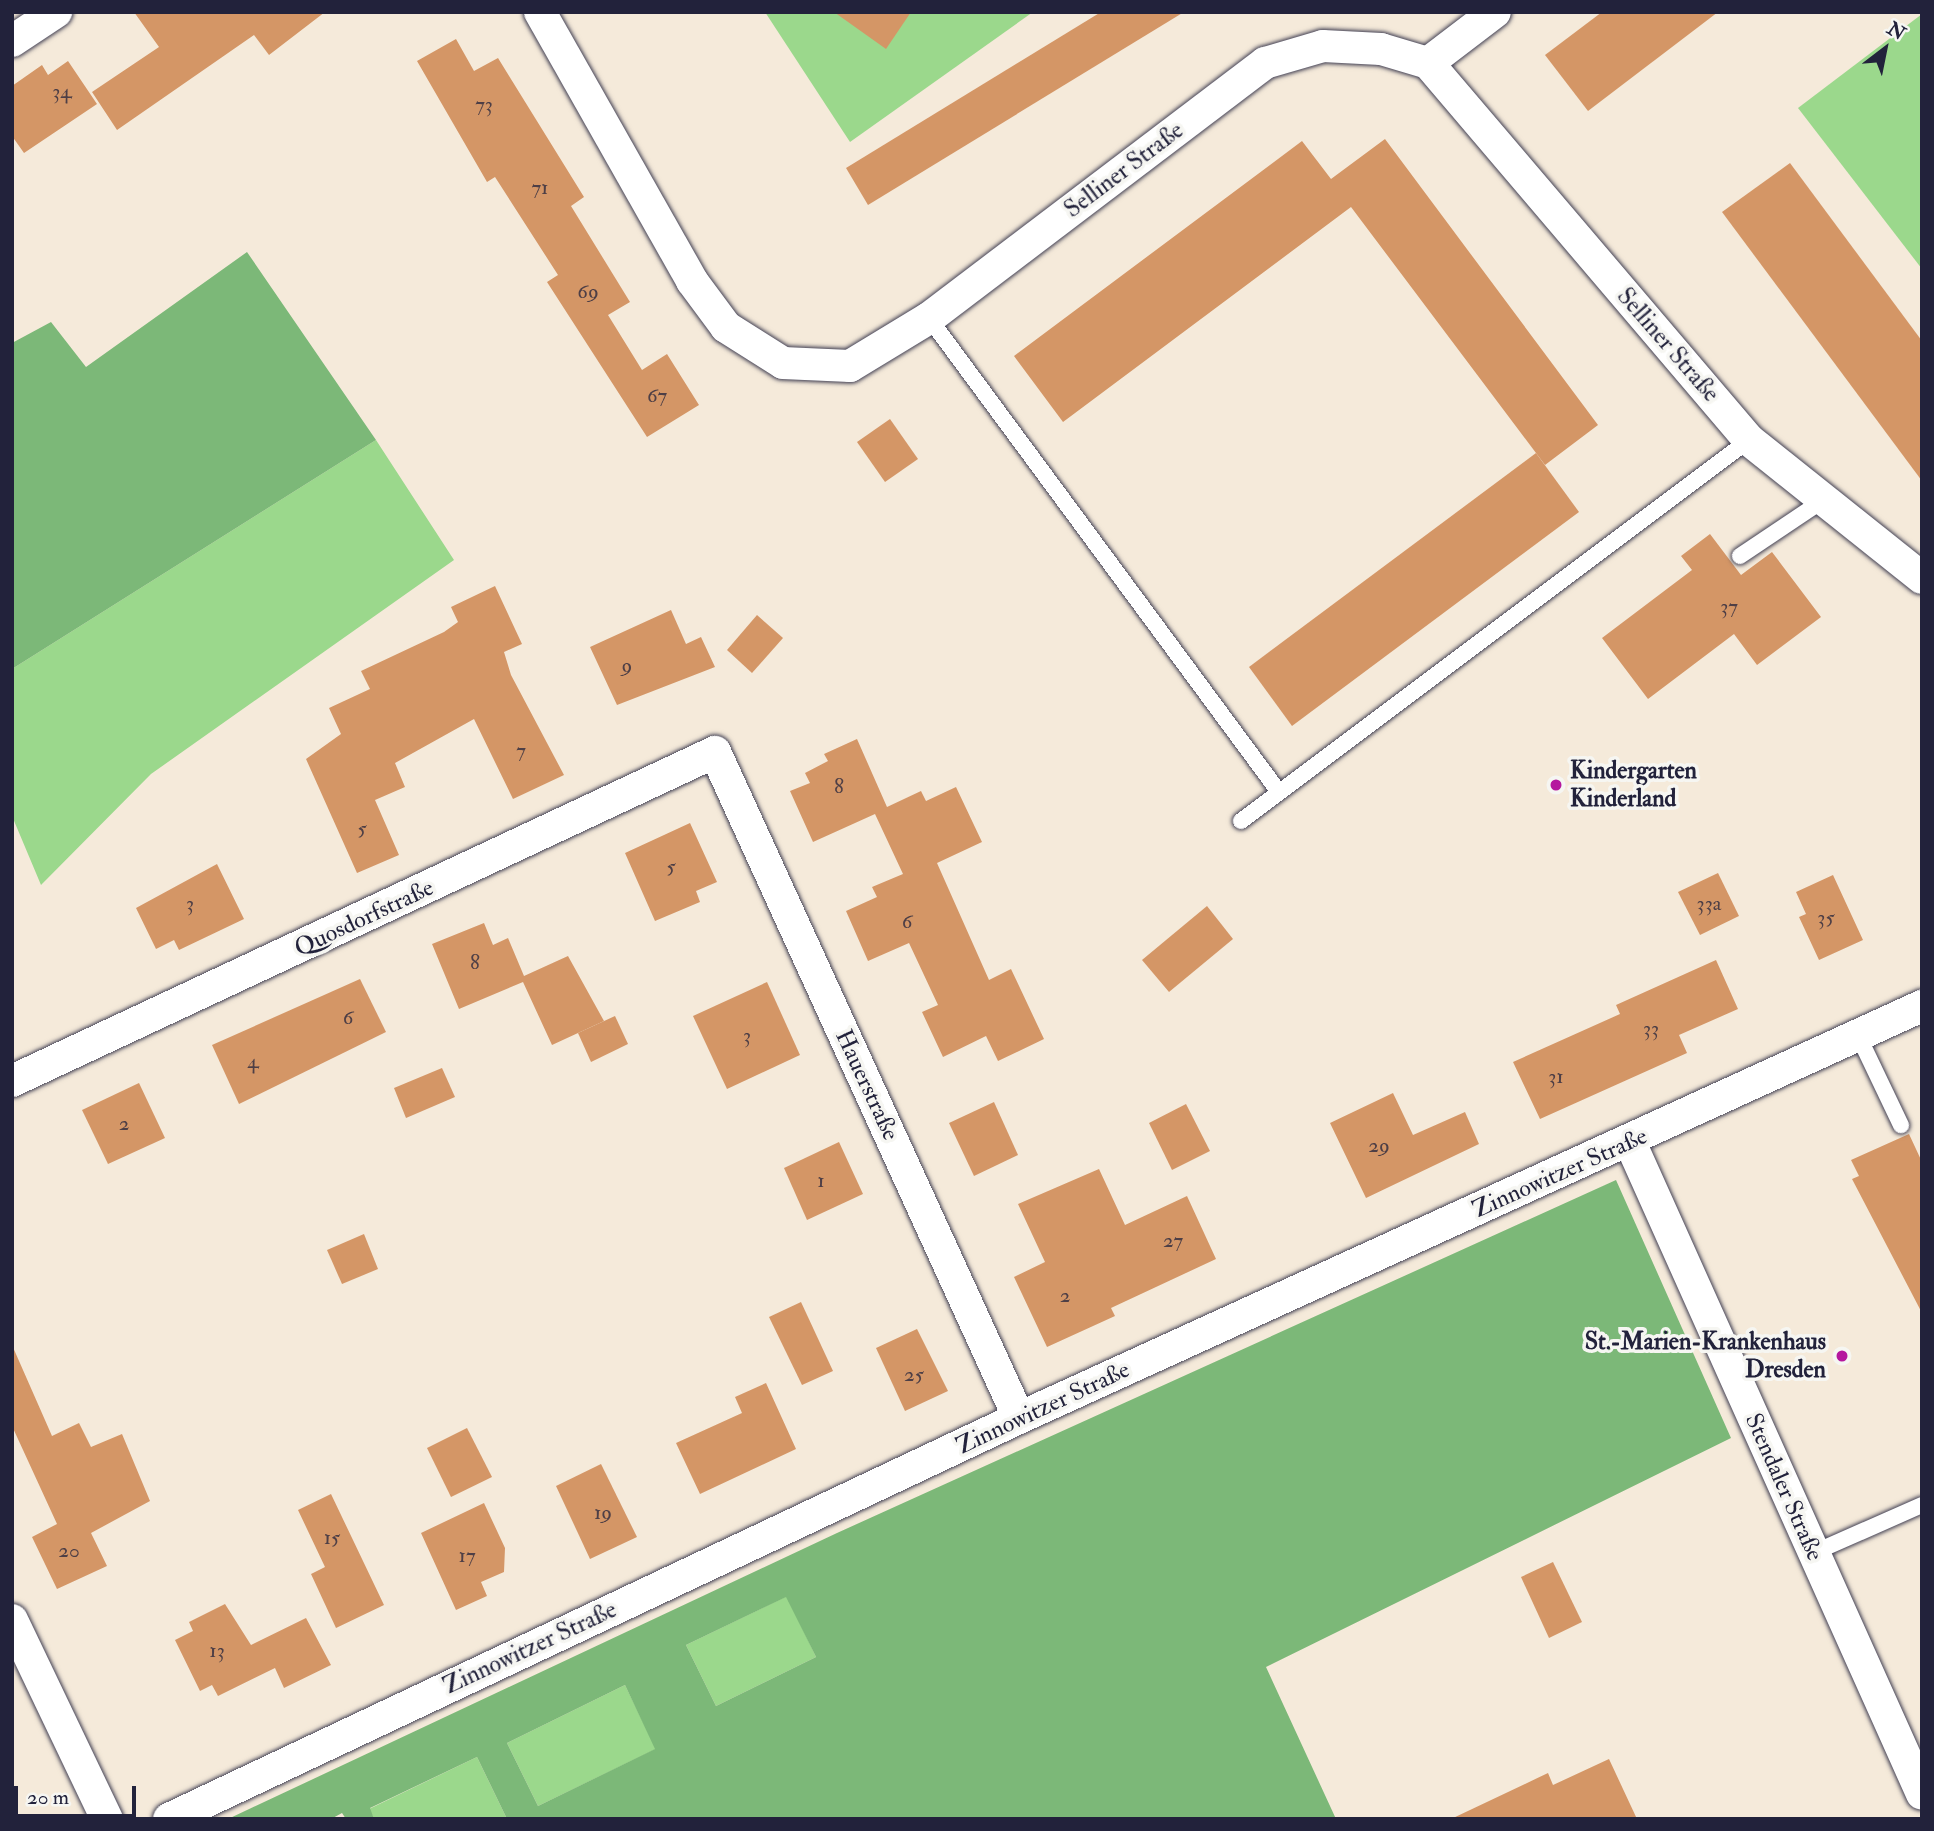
<!DOCTYPE html>
<meta charset="utf-8">
<style>
body{margin:0}
#map{position:relative;width:1934px;height:1831px;overflow:hidden;background:#f5eada;font-family:"IM FELL Double Pica",serif}
div>[style]{position:absolute}
[style*='--x']{left:calc(var(--x)*1px);top:calc(var(--y)*1px);width:calc(var(--w)*1px);rotate:calc(var(--a)*1deg)}
.green>*{inset:0;background:#9bd88c}
.forest>*{inset:0;background:#7cb878}
.building>*{inset:0;background:#d49666}
.roads{filter:drop-shadow(0 0 2px #424053) drop-shadow(0 0 2px #424053)}
.lane>*{height:16px;margin:-8px;padding:0 8px;transform-origin:8px;border-radius:8px;background:#fff}
.street>*{height:32px;margin:-16px;padding:0 16px;transform-origin:16px;border-radius:16px;background:#fff}
.dots>*{width:19px;height:19px;translate:-50% -50%;box-sizing:border-box;border:4px solid #f6f6f2;border-radius:50%}
span{translate:-50% -50%;white-space:nowrap;text-align:center;line-height:1.15;-webkit-text-stroke:7px #f6f6f2;paint-order:stroke}
.number-label{font-size:21px;color:#4e3f46}
.number-label span{-webkit-text-stroke-width:0}
.street-label{font-size:24px;color:#22223b}
.poi-label{font-size:24px;color:#22223b;font-weight:700}
.left{translate:0 -50%;text-align:left}
.right{translate:-100% -50%;text-align:right}
.frame{position:absolute;inset:0;border:14px solid #22223b;pointer-events:none}
.north{position:absolute;left:1850px;top:14px;width:70px;height:70px;-webkit-text-stroke:5px #f6f6f2;paint-order:stroke;rotate:32deg;font-size:19px;font-weight:700;line-height:28px;text-align:center;color:#22223b}
.north::after{content:'';display:block;margin:auto;width:24px;height:32px;background:#22223b;clip-path:polygon(50% 0,100% 100%,50% 72%,0 100%)}
.scale{position:absolute;left:14px;top:1786px;width:122px;height:32px;box-sizing:border-box;border:4px solid #22223b;border-top:0;padding-left:9px;font-size:21px;line-height:24px;white-space:nowrap;color:#22223b;-webkit-text-stroke:5px #f6f6f2;paint-order:stroke}
</style>
<div id="map">
<div class="green">
<div style="clip-path:polygon(765px 12px,1033px 12px,850px 142px)"></div>
<div style="clip-path:polygon(1922px 14px,1922px 269px,1798px 108px)"></div>
<div style="clip-path:polygon(376px 440px,454px 560px,151px 774px,41px 885px,12px 816px,12px 669px)"></div>
<div style="clip-path:polygon(787px 1596px,816px 1657px,716px 1706px,686px 1645px)"></div>
<div style="clip-path:polygon(625px 1685px,656px 1749px,538px 1806px,507px 1743px)"></div>
<div style="clip-path:polygon(477px 1757px,507px 1819px,374px 1819px,369px 1809px)"></div>
</div>
<div class="forest">
<div style="clip-path:polygon(247px 252px,376px 440px,12px 669px,12px 343px,51px 322px,86px 367px)"></div>
<div style="clip-path:polygon(evenodd,1616px 1180px,1731px 1438px,1266px 1667px,1336px 1819px,507px 1819px,477px 1757px,370px 1808px,374px 1819px,346px 1819px,342px 1813px,331px 1819px,228px 1819px,837px 1533px,1616px 1180px,786px 1597px,816px 1657px,716px 1706px,686px 1645px,786px 1597px,1616px 1180px,625px 1685px,655px 1749px,538px 1806px,507px 1743px,625px 1685px)"></div>
</div>
<div class="building">
<div style="clip-path:polygon(134px 12px,325px 12px,269px 55px,254px 35px,117px 130px,92px 92px,159px 47px)"></div>
<div style="clip-path:polygon(834px 12px,911px 12px,886px 49px)"></div>
<div style="clip-path:polygon(1101px 12px,1184px 12px,868px 205px,846px 168px)"></div>
<div style="clip-path:polygon(1602px 12px,1718px 12px,1588px 111px,1545px 55px)"></div>
<div style="clip-path:polygon(456px 39px,474px 71px,498px 58px,584px 197px,571px 206px,630px 302px,608px 315px,642px 370px,667px 354px,699px 405px,647px 437px,547px 282px,558px 275px,495px 177px,487px 182px,417px 61px)"></div>
<div style="clip-path:polygon(68px 61px,97px 104px,24px 153px,12px 136px,12px 86px,42px 65px,48px 75px)"></div>
<div style="clip-path:polygon(1385px 139px,1598px 425px,1545px 465px,1351px 207px,1063px 422px,1014px 356px,1302px 141px,1331px 179px)"></div>
<div style="clip-path:polygon(1790px 163px,1922px 341px,1922px 481px,1722px 212px)"></div>
<div style="clip-path:polygon(890px 419px,918px 459px,885px 482px,857px 442px)"></div>
<div style="clip-path:polygon(1536px 453px,1579px 512px,1292px 726px,1249px 667px)"></div>
<div style="clip-path:polygon(1710px 534px,1741px 575px,1772px 552px,1821px 617px,1757px 665px,1734px 634px,1648px 699px,1602px 638px,1692px 570px,1681px 556px)"></div>
<div style="clip-path:polygon(495px 586px,522px 644px,504px 652px,511px 675px,564px 775px,513px 799px,474px 719px,395px 763px,405px 787px,375px 800px,399px 855px,357px 873px,306px 759px,341px 734px,329px 708px,370px 689px,361px 671px,444px 632px,458px 622px,451px 607px)"></div>
<div style="clip-path:polygon(671px 610px,686px 644px,701px 637px,715px 667px,617px 705px,590px 647px)"></div>
<div style="clip-path:polygon(757px 615px,783px 638px,752px 673px,727px 650px)"></div>
<div style="clip-path:polygon(857px 739px,887px 807px,921px 791px,926px 801px,956px 787px,982px 842px,937px 863px,989px 980px,1011px 969px,1044px 1039px,998px 1061px,986px 1036px,943px 1057px,922px 1012px,938px 1005px,909px 943px,868px 961px,846px 911px,877px 897px,872px 887px,903px 874px,875px 814px,813px 842px,790px 791px,810px 783px,805px 773px,828px 761px,824px 754px)"></div>
<div style="clip-path:polygon(690px 823px,717px 882px,696px 891px,700px 902px,655px 921px,625px 853px)"></div>
<div style="clip-path:polygon(217px 864px,244px 919px,179px 950px,174px 940px,156px 949px,136px 908px)"></div>
<div style="clip-path:polygon(1718px 873px,1739px 916px,1700px 935px,1678px 892px)"></div>
<div style="clip-path:polygon(1833px 875px,1863px 940px,1819px 960px,1799px 917px,1806px 914px,1796px 892px)"></div>
<div style="clip-path:polygon(1207px 906px,1233px 939px,1169px 992px,1142px 960px)"></div>
<div style="clip-path:polygon(484px 923px,493px 945px,508px 938px,524px 976px,568px 956px,604px 1021px,552px 1045px,523px 982px,459px 1009px,432px 944px)"></div>
<div style="clip-path:polygon(1716px 960px,1738px 1009px,1679px 1035px,1687px 1053px,1540px 1119px,1513px 1062px,1620px 1014px,1616px 1005px)"></div>
<div style="clip-path:polygon(360px 979px,386px 1032px,239px 1104px,212px 1045px)"></div>
<div style="clip-path:polygon(767px 982px,800px 1055px,727px 1089px,693px 1016px)"></div>
<div style="clip-path:polygon(615px 1016px,628px 1044px,591px 1062px,578px 1033px)"></div>
<div style="clip-path:polygon(442px 1068px,455px 1097px,406px 1118px,394px 1088px)"></div>
<div style="clip-path:polygon(139px 1083px,165px 1138px,108px 1164px,82px 1110px)"></div>
<div style="clip-path:polygon(1393px 1093px,1413px 1135px,1465px 1112px,1479px 1144px,1366px 1198px,1330px 1123px)"></div>
<div style="clip-path:polygon(994px 1102px,1018px 1155px,974px 1176px,949px 1123px)"></div>
<div style="clip-path:polygon(1186px 1104px,1210px 1151px,1172px 1170px,1149px 1123px)"></div>
<div style="clip-path:polygon(1909px 1134px,1922px 1162px,1922px 1313px,1852px 1179px,1859px 1176px,1851px 1160px)"></div>
<div style="clip-path:polygon(839px 1142px,863px 1194px,807px 1220px,784px 1168px)"></div>
<div style="clip-path:polygon(1099px 1169px,1125px 1225px,1187px 1196px,1216px 1259px,1111px 1308px,1115px 1316px,1047px 1347px,1014px 1277px,1045px 1262px,1018px 1204px)"></div>
<div style="clip-path:polygon(364px 1234px,378px 1269px,342px 1284px,327px 1250px)"></div>
<div style="clip-path:polygon(801px 1302px,833px 1371px,802px 1385px,769px 1317px)"></div>
<div style="clip-path:polygon(917px 1329px,948px 1391px,905px 1411px,876px 1348px)"></div>
<div style="clip-path:polygon(12px 1345px,52px 1436px,79px 1423px,91px 1447px,122px 1434px,150px 1501px,91px 1533px,107px 1566px,57px 1589px,32px 1537px,57px 1524px,12px 1426px)"></div>
<div style="clip-path:polygon(766px 1383px,796px 1449px,700px 1494px,676px 1443px,742px 1413px,735px 1397px)"></div>
<div style="clip-path:polygon(467px 1428px,492px 1477px,451px 1497px,427px 1448px)"></div>
<div style="clip-path:polygon(601px 1464px,637px 1537px,590px 1559px,556px 1486px)"></div>
<div style="clip-path:polygon(331px 1494px,384px 1605px,336px 1628px,311px 1574px,325px 1567px,298px 1510px)"></div>
<div style="clip-path:polygon(484px 1503px,505px 1548px,504px 1572px,481px 1582px,487px 1596px,456px 1610px,421px 1533px)"></div>
<div style="clip-path:polygon(1553px 1562px,1582px 1622px,1549px 1638px,1521px 1577px)"></div>
<div style="clip-path:polygon(225px 1604px,251px 1645px,306px 1618px,331px 1665px,284px 1688px,275px 1668px,218px 1696px,212px 1685px,200px 1691px,175px 1640px,193px 1631px,189px 1622px)"></div>
<div style="clip-path:polygon(1609px 1759px,1637px 1819px,1451px 1819px,1548px 1773px,1553px 1785px)"></div>
</div>
<div class="roads">
<div class="lane">
<div style="--x:929;--y:318;--w:589;--a:53.56"></div>
<div style="--x:1740;--y:556;--w:99;--a:-33.9"></div>
<div style="--x:1241;--y:821;--w:635;--a:-36.87"></div>
<div style="--x:1858;--y:1035;--w:100;--a:64.5"></div>
<div style="--x:1813;--y:1553;--w:119;--a:-23.8"></div>
</div>
<div class="street">
<div style="--x:540;--y:12;--w:309;--a:60.5"></div>
<div style="--x:692;--y:281;--w:57;--a:53.5"></div>
<div style="--x:726;--y:327;--w:67;--a:32.3"></div>
<div style="--x:783;--y:363;--w:67;--a:2.6"></div>
<div style="--x:850;--y:366;--w:92;--a:-31.3"></div>
<div style="--x:929;--y:318;--w:422;--a:-37.2"></div>
<div style="--x:1265;--y:63;--w:60;--a:-16.3"></div>
<div style="--x:1323;--y:46;--w:58;--a:3"></div>
<div style="--x:1381;--y:49;--w:49;--a:16.6"></div>
<div style="--x:1428;--y:63;--w:495;--a:49.6"></div>
<div style="--x:1749;--y:440;--w:221;--a:38.6"></div>
<div style="--x:12;--y:41;--w:53;--a:-33.4"></div>
<div style="--x:1428;--y:63;--w:84;--a:-37.3"></div>
<div style="--x:12;--y:1081;--w:776;--a:-25.08"></div>
<div style="--x:715;--y:752;--w:732;--a:65.47"></div>
<div style="--x:1630;--y:1142;--w:714;--a:65.87"></div>
<div style="--x:12;--y:1620;--w:221;--a:64.5"></div>
<div style="--x:169;--y:1819;--w:940;--a:-25.26"></div>
<div style="--x:1019;--y:1418;--w:993;--a:-24.53"></div>
</div>
</div>
<div class="dots">
<div style="left:1556px;top:785px;background:#b5179e"></div>
<div style="left:1842px;top:1356px;background:#b5179e"></div>
</div>
<div class="number-label">
<span style="left:62px;top:92px">34</span>
<span style="left:484px;top:105px">73</span>
<span style="left:540px;top:188px">71</span>
<span style="left:588px;top:292px">69</span>
<span style="left:657px;top:396px">67</span>
<span style="left:1729px;top:607px">37</span>
<span style="left:627px;top:666px">9</span>
<span style="left:521px;top:751px">7</span>
<span style="left:839px;top:787px">8</span>
<span style="left:362px;top:829px">5</span>
<span style="left:671px;top:867px">5</span>
<span style="left:190px;top:904px">3</span>
<span style="left:1709px;top:904px">33a</span>
<span style="left:1826px;top:918px">35</span>
<span style="left:907px;top:922px">6</span>
<span style="left:475px;top:963px">8</span>
<span style="left:348px;top:1018px">6</span>
<span style="left:1651px;top:1029px">33</span>
<span style="left:747px;top:1036px">3</span>
<span style="left:253px;top:1062px">4</span>
<span style="left:1556px;top:1077px">31</span>
<span style="left:124px;top:1124px">2</span>
<span style="left:1379px;top:1146px">29</span>
<span style="left:821px;top:1181px">1</span>
<span style="left:1173px;top:1241px">27</span>
<span style="left:1065px;top:1296px">2</span>
<span style="left:914px;top:1375px">25</span>
<span style="left:603px;top:1513px">19</span>
<span style="left:332px;top:1538px">15</span>
<span style="left:69px;top:1551px">20</span>
<span style="left:467px;top:1556px">17</span>
<span style="left:217px;top:1651px">13</span>
</div>
<div class="street-label">
<span style="left:1124px;top:170px;rotate:-37deg">Selliner Straße</span>
<span style="left:1668px;top:345px;rotate:49deg">Selliner Straße</span>
<span style="left:364px;top:918px;rotate:-25deg">Quosdorfstraße</span>
<span style="left:867px;top:1085px;rotate:65deg">Hauerstraße</span>
<span style="left:1560px;top:1173px;rotate:-24deg">Zinnowitzer Straße</span>
<span style="left:1043px;top:1408px;rotate:-25deg">Zinnowitzer Straße</span>
<span style="left:1784px;top:1487px;rotate:66deg">Stendaler Straße</span>
<span style="left:530px;top:1648px;rotate:-25deg">Zinnowitzer Straße</span>
</div>
<div class="poi-label">
<span class="left" style="left:1570px;top:785px">Kindergarten<br>Kinderland</span>
<span class="right" style="left:1826px;top:1356px">St.-Marien-Krankenhaus<br>Dresden</span>
</div>
<div class="frame"></div>
<div class="north">N</div>
<div class="scale">20 m</div>
</div>
